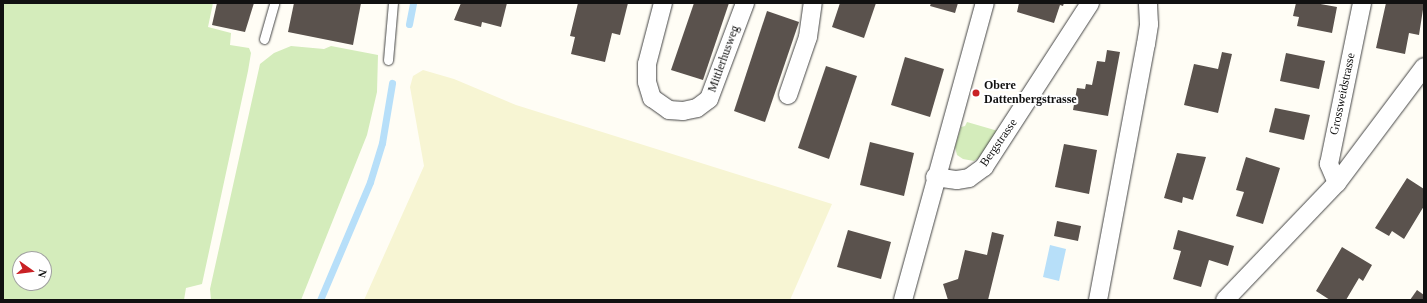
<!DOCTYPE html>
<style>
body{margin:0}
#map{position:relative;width:1427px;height:303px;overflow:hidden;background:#fffdf5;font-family:Georgia,serif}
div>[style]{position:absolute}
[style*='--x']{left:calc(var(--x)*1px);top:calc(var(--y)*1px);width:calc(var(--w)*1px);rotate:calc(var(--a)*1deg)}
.farmland>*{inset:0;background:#f7f5d3}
.green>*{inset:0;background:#d4ecbb}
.water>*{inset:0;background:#b7dff9}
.stream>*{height:7px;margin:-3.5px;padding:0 3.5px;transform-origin:3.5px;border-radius:3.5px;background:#b7dff9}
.building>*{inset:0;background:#5a524d}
.roads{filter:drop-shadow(0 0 1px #444) drop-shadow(0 0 1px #444)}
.service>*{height:9px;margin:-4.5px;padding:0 4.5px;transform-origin:4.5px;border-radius:4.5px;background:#fff}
.minor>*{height:18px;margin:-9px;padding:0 9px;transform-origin:9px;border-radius:9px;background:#fff}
.dots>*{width:11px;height:11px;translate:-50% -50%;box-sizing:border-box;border:2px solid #fff;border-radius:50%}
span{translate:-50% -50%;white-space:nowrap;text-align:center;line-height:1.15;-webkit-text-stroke:4px #fff;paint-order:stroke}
.street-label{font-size:12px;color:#111}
.poi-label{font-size:12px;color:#111;font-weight:700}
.left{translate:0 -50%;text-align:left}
.frame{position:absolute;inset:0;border:4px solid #111;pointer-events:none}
.north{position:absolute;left:12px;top:251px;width:40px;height:40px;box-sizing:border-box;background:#fff;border:1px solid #a0a0a0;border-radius:50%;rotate:104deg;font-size:11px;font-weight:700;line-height:16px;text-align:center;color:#111}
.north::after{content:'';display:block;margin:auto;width:14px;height:18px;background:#c92125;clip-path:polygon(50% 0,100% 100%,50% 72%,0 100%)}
</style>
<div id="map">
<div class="farmland">
<div style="clip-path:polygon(423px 70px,454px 79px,516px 105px,832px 204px,790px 300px,364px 300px,424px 166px,410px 87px,413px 76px)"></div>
</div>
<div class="green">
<div style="clip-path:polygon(evenodd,3px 3px,213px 3px,208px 27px,231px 33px,230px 45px,249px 48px,251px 53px,248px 71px,202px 284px,186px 288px,184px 300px,3px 300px,3px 3px,20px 259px,44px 259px,44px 283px,20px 283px,20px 259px)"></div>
<div style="clip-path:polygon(291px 46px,324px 49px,331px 46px,378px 55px,377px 92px,367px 135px,301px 300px,211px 300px,210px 289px,260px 64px,274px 53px)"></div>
<div style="clip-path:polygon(967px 122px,998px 131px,980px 157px,974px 161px,963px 159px,957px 155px,955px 147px,961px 127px,965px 126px)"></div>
</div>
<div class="water">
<div style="clip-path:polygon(1050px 245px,1066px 249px,1059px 281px,1043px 277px)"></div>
</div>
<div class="stream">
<div style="--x:409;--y:24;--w:21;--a:-79"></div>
<div style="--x:320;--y:300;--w:128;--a:-67"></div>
<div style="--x:370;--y:182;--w:41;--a:-72.9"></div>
<div style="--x:382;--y:143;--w:61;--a:-80.5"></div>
</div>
<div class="building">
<div style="clip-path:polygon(217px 3px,254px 3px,245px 32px,212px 25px)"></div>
<div style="clip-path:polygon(294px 3px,361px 3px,353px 45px,288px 32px)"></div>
<div style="clip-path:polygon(461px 3px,507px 3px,501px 27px,482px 22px,481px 27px,454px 20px)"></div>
<div style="clip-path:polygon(578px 3px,628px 3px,620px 35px,612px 33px,605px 62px,571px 54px,575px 37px,570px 36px)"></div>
<div style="clip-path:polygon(694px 3px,729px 3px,703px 80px,671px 70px)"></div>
<div style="clip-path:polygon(840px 3px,876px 3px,864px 38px,832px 27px)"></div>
<div style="clip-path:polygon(931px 3px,958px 3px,955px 13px,930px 6px)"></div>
<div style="clip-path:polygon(1019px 3px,1064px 3px,1063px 6px,1060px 5px,1054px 23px,1017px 12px)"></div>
<div style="clip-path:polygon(1296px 3px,1315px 3px,1337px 7px,1332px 33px,1297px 26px,1299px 17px,1293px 16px)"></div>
<div style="clip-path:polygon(1386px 3px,1424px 3px,1419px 35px,1409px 33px,1405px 54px,1376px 48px)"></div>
<div style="clip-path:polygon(767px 11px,799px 22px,765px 122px,734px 111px)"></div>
<div style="clip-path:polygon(1107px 50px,1120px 52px,1108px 116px,1073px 110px,1077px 88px,1085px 89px,1086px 84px,1092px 85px,1097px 61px,1105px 62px)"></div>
<div style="clip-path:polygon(1222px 52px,1232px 54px,1218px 113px,1184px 105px,1194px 64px,1218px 69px)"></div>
<div style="clip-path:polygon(1286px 53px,1325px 61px,1319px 89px,1280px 81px)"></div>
<div style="clip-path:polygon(905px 57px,944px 69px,930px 117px,891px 105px)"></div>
<div style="clip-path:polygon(826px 66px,857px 76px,829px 159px,798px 148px)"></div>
<div style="clip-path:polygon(1275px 108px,1310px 115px,1304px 140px,1269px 132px)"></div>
<div style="clip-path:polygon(870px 142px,914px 153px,904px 196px,860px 185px)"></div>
<div style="clip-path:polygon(1064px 144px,1097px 150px,1089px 194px,1055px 187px)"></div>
<div style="clip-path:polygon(1177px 153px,1206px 157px,1193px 200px,1183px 197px,1182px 203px,1164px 198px)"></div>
<div style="clip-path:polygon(1246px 157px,1280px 168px,1263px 224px,1236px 216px,1244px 192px,1236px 190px)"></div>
<div style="clip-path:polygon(1407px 178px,1424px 189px,1424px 206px,1404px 239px,1392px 231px,1389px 236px,1375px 228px)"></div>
<div style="clip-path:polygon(1057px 221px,1081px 226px,1078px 241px,1054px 236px)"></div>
<div style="clip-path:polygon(848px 230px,891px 242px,881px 279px,837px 267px)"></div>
<div style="clip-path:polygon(1178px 230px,1234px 246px,1228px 266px,1209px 260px,1201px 287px,1173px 279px,1181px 251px,1173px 249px)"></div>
<div style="clip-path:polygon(992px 232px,1004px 235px,988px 300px,948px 300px,943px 284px,958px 279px,965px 250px,987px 255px)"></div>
<div style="clip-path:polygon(1342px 247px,1372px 265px,1363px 281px,1359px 278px,1346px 300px,1330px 300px,1316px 291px)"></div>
<div style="clip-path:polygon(1417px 290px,1424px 295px,1424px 300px,1410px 300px)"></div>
</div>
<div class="roads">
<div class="service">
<div style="--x:264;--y:39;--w:37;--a:-74"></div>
<div style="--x:388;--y:60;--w:57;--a:-85"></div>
</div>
<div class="minor">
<div style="--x:663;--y:3;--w:63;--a:104.7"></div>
<div style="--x:647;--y:64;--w:18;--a:90"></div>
<div style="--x:647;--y:82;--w:17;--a:73"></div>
<div style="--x:652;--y:98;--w:21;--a:35"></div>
<div style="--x:669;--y:110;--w:14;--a:4"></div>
<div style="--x:683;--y:111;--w:14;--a:-12"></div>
<div style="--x:697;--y:108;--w:15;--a:-37"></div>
<div style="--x:709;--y:99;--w:103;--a:-69.4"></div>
<div style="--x:788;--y:95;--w:61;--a:-71"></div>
<div style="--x:808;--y:37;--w:34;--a:-82"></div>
<div style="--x:935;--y:177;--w:22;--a:8"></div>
<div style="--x:957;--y:180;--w:12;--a:-9"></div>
<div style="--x:969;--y:178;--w:19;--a:-36"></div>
<div style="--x:984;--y:167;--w:195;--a:-57.1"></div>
<div style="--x:1337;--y:183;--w:21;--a:-113"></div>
<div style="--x:1329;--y:164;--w:164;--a:-78.4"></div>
<div style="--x:903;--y:300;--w:308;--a:-74.6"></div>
<div style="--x:1098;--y:300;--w:260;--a:-79.4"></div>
<div style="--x:1146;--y:44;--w:20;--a:-81"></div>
<div style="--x:1149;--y:24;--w:21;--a:-93"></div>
<div style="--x:1225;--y:300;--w:162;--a:-46.3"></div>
<div style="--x:1337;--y:183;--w:145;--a:-53.1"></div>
</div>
</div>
<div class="dots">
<div style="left:976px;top:93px;background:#c92125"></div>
</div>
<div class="street-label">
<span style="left:724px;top:59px;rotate:-70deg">Mittlerhusweg</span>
<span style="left:1343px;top:94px;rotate:-78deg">Grossweidstrasse</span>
<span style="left:999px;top:143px;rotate:-55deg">Bergstrasse</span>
</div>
<div class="poi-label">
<span class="left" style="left:984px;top:93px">Obere<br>Dattenbergstrasse</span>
</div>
<div class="frame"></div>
<div class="north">N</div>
</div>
